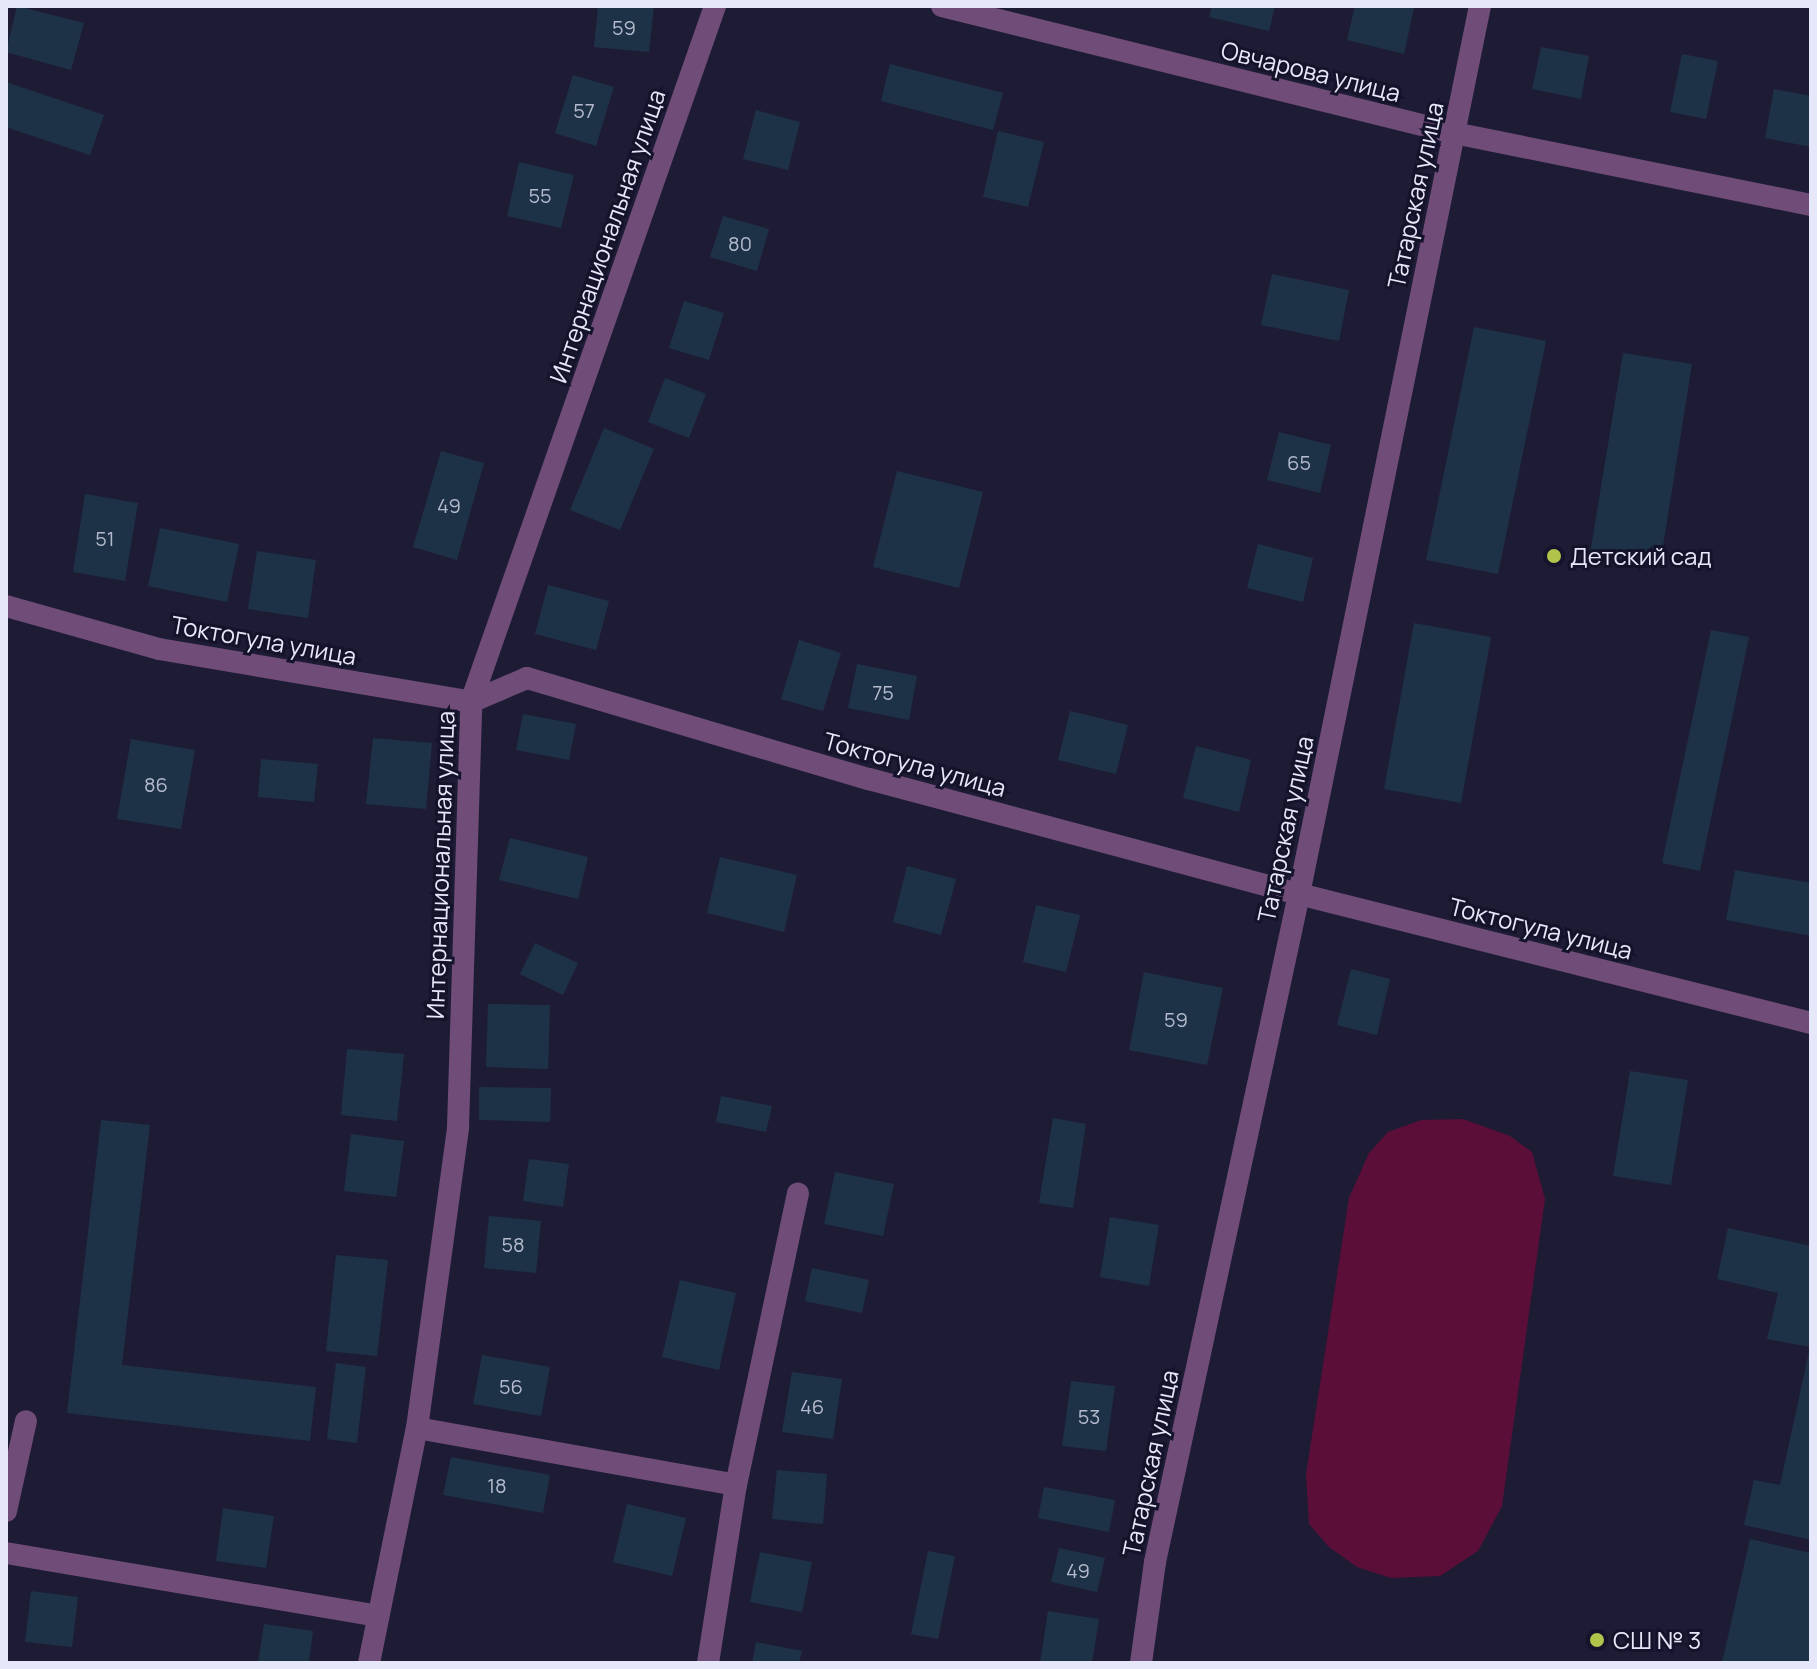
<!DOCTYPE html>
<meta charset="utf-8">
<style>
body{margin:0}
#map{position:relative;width:1817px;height:1669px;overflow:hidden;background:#1e1c35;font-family:Manrope,sans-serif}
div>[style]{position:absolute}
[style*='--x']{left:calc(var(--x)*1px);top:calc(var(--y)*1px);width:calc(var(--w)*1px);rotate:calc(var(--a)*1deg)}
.green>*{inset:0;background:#5b0e38}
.building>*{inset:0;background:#1e3247}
.minor>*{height:22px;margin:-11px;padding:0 11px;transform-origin:11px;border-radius:11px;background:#704d79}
.dots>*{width:22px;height:22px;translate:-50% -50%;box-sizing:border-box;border:4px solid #15132b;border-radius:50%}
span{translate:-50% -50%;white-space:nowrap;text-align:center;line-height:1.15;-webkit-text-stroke:6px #15132b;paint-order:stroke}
.number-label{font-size:20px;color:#b4bacc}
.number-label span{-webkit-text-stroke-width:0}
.street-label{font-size:24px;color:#e6e7f8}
.poi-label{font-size:24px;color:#e6e7f8}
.left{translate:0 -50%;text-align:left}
.frame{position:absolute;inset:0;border:8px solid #e6e7f8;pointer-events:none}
</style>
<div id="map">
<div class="green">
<div style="clip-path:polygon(1463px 1119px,1510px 1136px,1532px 1152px,1545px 1199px,1502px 1506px,1478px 1551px,1440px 1576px,1391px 1578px,1357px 1567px,1329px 1547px,1309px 1524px,1306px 1474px,1349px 1198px,1369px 1153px,1388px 1132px,1421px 1120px)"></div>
</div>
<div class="building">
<div style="clip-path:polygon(17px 6px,84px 23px,71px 70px,6px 52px)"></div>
<div style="clip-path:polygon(598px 6px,654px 6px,649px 52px,594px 47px)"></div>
<div style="clip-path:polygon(1212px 6px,1275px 6px,1269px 31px,1209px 17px)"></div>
<div style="clip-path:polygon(1355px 6px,1414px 8px,1404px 54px,1347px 40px)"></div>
<div style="clip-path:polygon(1541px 47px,1589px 56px,1581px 99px,1532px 89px)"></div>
<div style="clip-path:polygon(1682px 54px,1718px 61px,1706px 119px,1670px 112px)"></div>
<div style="clip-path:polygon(890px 64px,1003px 93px,993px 130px,881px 101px)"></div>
<div style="clip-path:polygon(573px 75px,614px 87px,596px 146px,555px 133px)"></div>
<div style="clip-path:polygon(6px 82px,104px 115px,90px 155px,6px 127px)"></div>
<div style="clip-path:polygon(1774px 89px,1811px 96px,1811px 147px,1765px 138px)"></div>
<div style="clip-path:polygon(756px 110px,800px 122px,788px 170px,743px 159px)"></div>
<div style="clip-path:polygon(998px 131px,1044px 142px,1028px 207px,983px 197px)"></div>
<div style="clip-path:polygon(519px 162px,574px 175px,561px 228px,507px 216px)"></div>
<div style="clip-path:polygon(723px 216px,769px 229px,757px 271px,710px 257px)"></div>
<div style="clip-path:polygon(1272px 274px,1349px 290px,1339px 341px,1261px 325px)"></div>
<div style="clip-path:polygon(684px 301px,724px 313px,709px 360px,669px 348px)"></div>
<div style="clip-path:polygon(1474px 327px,1546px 341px,1498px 574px,1426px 560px)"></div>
<div style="clip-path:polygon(1623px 353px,1692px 364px,1660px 565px,1590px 554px)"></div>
<div style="clip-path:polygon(665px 378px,706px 394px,689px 438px,648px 422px)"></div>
<div style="clip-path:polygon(604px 428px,654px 449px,620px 530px,570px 510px)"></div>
<div style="clip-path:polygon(1279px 432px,1331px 445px,1320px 493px,1267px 480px)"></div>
<div style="clip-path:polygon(441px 451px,484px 463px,457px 560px,413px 547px)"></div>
<div style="clip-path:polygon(897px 471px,983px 492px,959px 588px,873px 567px)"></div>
<div style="clip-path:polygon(85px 494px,138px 503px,125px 581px,73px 572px)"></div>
<div style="clip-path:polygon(160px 528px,239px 544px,227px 602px,148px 586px)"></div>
<div style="clip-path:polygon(1258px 544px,1313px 558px,1303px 602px,1247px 588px)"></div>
<div style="clip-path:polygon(257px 551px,316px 560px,308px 618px,248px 609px)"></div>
<div style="clip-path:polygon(548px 585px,609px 601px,596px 650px,535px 634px)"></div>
<div style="clip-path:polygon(1414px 623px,1491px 637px,1461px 803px,1384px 789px)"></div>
<div style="clip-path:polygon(1711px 630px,1749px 637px,1700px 871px,1662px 863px)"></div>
<div style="clip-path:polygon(799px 640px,841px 653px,823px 711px,781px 699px)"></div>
<div style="clip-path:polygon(857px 664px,917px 676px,909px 720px,848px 708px)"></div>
<div style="clip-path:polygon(1070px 711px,1128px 725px,1116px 774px,1058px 760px)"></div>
<div style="clip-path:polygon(523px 714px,576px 724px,569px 760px,516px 750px)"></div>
<div style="clip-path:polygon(373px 738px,432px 743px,426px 809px,366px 804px)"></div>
<div style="clip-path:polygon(131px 739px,195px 750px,181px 829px,117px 819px)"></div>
<div style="clip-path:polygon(1196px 746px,1251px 760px,1239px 812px,1183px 798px)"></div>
<div style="clip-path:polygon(261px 759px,318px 764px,314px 802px,258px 797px)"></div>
<div style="clip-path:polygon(510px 838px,588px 857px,578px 899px,499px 880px)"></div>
<div style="clip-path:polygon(720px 857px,797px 875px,784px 932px,707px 913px)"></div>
<div style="clip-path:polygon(907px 866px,956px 879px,941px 935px,893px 922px)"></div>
<div style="clip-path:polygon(1735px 870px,1811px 883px,1811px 936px,1726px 920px)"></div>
<div style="clip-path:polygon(1036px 905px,1080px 915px,1066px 972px,1023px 962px)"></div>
<div style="clip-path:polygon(535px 943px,578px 963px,563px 995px,520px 974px)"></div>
<div style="clip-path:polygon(1351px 969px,1390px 979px,1377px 1035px,1337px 1025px)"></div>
<div style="clip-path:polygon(1144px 972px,1223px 988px,1207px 1065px,1129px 1050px)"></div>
<div style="clip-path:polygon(488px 1004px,550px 1005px,548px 1069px,486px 1067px)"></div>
<div style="clip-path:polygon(347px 1049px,404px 1054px,397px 1121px,341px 1115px)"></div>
<div style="clip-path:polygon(1630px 1071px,1688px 1080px,1671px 1185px,1613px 1176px)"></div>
<div style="clip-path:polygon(479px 1087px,551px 1088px,550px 1122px,479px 1120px)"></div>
<div style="clip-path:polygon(721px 1096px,772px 1106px,766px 1132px,716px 1122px)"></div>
<div style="clip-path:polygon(1053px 1118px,1086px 1124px,1073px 1208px,1039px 1203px)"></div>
<div style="clip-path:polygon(101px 1120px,150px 1125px,122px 1365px,316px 1387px,310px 1441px,67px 1413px)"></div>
<div style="clip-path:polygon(351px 1134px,404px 1141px,396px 1197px,344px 1191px)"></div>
<div style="clip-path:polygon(529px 1159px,569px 1164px,563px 1207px,523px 1201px)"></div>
<div style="clip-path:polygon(835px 1172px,894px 1184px,883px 1236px,824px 1224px)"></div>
<div style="clip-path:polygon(489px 1216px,541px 1221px,536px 1273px,484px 1268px)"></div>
<div style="clip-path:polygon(1110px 1217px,1159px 1225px,1149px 1286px,1100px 1277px)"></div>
<div style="clip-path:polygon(1728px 1228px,1811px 1246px,1811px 1540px,1744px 1525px,1754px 1480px,1780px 1485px,1810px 1347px,1767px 1339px,1778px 1293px,1717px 1279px)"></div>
<div style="clip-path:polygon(336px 1255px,388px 1260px,377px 1356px,326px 1351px)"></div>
<div style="clip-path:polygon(812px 1268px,869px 1280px,862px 1313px,805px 1301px)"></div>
<div style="clip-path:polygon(680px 1280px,736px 1293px,719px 1370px,662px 1357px)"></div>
<div style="clip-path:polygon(482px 1355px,550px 1367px,541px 1416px,473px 1404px)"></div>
<div style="clip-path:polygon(336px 1363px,366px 1367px,357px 1443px,327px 1439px)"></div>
<div style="clip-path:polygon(792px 1372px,842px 1379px,833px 1439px,782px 1432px)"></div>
<div style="clip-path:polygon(1071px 1381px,1115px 1386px,1106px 1451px,1062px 1446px)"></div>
<div style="clip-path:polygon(451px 1457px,550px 1475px,543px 1513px,443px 1495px)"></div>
<div style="clip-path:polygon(777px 1470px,827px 1474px,823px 1524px,772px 1519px)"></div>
<div style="clip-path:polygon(1044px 1487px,1115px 1500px,1109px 1532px,1038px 1518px)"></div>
<div style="clip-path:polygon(627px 1504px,686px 1518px,672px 1576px,613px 1562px)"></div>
<div style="clip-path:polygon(223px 1508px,274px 1516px,266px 1568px,216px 1561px)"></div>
<div style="clip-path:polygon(1750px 1539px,1811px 1553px,1811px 1663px,1722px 1663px)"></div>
<div style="clip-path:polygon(1059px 1548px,1105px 1558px,1097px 1592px,1051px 1582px)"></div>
<div style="clip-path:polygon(928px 1551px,955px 1556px,938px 1639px,911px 1634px)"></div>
<div style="clip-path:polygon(760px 1552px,812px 1562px,802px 1612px,750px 1602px)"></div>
<div style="clip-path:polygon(31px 1591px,78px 1597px,72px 1647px,25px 1642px)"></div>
<div style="clip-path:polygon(1048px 1611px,1099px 1619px,1092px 1663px,1040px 1663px)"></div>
<div style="clip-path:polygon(264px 1624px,313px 1631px,309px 1663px,258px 1663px)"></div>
<div style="clip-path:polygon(756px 1642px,802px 1651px,799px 1663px,752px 1663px)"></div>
</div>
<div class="minor">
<div style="--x:942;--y:6;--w:528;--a:13.93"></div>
<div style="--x:1454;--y:133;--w:364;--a:11.4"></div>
<div style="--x:6;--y:606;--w:159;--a:15.7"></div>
<div style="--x:159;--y:649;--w:316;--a:9.6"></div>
<div style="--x:471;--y:702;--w:61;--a:-23.2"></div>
<div style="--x:527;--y:678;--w:357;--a:16.5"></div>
<div style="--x:869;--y:779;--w:445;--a:15"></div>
<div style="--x:1299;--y:894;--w:528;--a:14.14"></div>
<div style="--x:417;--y:1428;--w:324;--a:10.1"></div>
<div style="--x:6;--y:1511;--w:92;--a:-77.5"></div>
<div style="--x:6;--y:1553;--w:377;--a:9.6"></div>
<div style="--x:369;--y:1663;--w:240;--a:-78.5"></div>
<div style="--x:417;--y:1428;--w:304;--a:-82.2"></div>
<div style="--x:458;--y:1127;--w:425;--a:-88.2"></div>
<div style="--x:471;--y:702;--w:738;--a:-70.68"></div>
<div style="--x:708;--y:1663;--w:180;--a:-81.1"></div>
<div style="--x:736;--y:1485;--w:298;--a:-78"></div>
<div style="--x:1141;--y:1663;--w:102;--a:-82.1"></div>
<div style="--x:1155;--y:1562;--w:683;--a:-77.83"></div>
<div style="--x:1299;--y:894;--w:906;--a:-78.48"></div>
</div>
<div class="dots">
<div style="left:1554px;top:556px;background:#b2c34c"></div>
<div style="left:1597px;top:1640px;background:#b2c34c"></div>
</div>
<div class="number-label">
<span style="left:624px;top:27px">59</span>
<span style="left:584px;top:110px">57</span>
<span style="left:540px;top:195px">55</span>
<span style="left:740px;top:243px">80</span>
<span style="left:1299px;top:462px">65</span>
<span style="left:449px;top:505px">49</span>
<span style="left:105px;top:538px">51</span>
<span style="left:883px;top:692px">75</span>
<span style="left:156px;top:784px">86</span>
<span style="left:1176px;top:1019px">59</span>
<span style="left:513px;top:1244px">58</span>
<span style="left:511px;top:1386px">56</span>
<span style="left:812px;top:1406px">46</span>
<span style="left:1089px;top:1416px">53</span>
<span style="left:497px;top:1485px">18</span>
<span style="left:1078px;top:1570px">49</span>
</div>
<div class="street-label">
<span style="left:1311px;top:71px;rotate:14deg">Овчарова улица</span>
<span style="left:1415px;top:195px;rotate:-78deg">Татарская улица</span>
<span style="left:607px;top:236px;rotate:-71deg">Интернациональная улица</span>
<span style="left:264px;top:640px;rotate:10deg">Токтогула улица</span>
<span style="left:915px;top:764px;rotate:15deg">Токтогула улица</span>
<span style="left:1285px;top:829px;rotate:-78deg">Татарская улица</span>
<span style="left:440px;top:865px;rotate:-88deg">Интернациональная улица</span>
<span style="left:1541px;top:928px;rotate:14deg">Токтогула улица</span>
<span style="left:1150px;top:1463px;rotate:-78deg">Татарская улица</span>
</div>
<div class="poi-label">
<span class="left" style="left:1570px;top:556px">Детский сад</span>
<span class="left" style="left:1613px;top:1640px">СШ № 3</span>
</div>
<div class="frame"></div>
</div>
